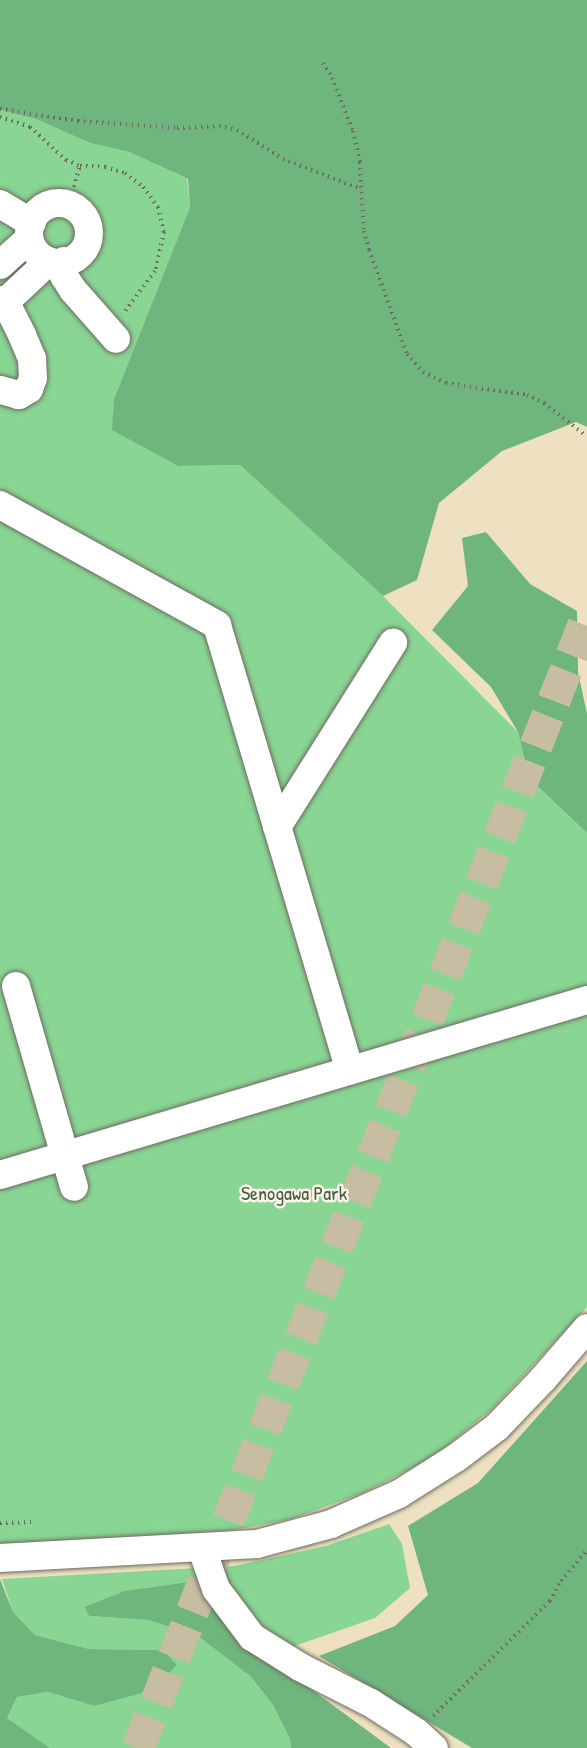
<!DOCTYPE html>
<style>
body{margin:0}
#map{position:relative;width:587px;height:1748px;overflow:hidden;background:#ede1c1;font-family:"Patrick Hand",sans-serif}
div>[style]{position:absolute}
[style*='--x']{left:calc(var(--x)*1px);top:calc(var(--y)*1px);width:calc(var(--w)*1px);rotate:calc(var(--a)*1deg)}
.green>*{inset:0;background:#88d594}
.forest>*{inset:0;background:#6eb67e}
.highway-tunnel>*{height:33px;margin-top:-16.5px;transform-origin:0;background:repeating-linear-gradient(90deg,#c6bda3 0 33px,transparent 0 49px)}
.path>*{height:4px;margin-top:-2px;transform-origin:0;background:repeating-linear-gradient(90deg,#6f6b60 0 1.5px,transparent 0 6px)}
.roads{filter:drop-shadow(0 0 2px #6f6b60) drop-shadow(0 0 2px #6f6b60)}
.minor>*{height:28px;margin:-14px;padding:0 14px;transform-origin:14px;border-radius:14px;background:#fff}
.minor>.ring{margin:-14px;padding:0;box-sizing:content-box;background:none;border:28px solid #fff;border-radius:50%}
span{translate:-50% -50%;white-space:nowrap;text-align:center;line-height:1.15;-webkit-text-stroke:5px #fcf5e5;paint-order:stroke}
.park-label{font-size:20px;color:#475e4a}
</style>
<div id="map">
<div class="green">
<div style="clip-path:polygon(0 110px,36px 119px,90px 143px,129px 152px,187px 179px,190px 207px,114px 399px,113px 430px,178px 466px,240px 465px,383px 596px,518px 732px,529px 778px,587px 833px,587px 1307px,493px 1408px,432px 1458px,365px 1492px,291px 1519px,219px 1533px,0 1544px)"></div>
<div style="clip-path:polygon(389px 1524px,402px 1544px,410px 1588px,375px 1618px,286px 1649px,249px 1644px,188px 1582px,124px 1591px,84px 1607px,89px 1616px,148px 1620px,198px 1636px,251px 1677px,273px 1705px,290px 1739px,291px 1748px,50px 1748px,7px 1718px,17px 1697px,48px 1692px,94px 1706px,163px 1650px,89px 1649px,35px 1635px,13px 1612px,2px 1579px,234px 1566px,326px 1546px)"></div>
</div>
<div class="forest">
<div style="clip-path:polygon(0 0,587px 0,587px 427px,576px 422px,502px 451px,439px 503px,417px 580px,383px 596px,240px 465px,178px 466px,112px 430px,114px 399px,190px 207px,188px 179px,129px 152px,90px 143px,36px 119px,0 110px)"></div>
<div style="clip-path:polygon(486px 532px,530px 584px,577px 611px,578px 672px,587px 714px,587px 833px,529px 778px,518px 732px,491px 687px,432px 630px,468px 586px,462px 538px)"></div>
<div style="clip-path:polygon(587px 1361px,587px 1748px,472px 1748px,319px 1656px,395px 1626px,428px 1595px,408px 1526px,478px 1483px)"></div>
<div style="clip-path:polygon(0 1579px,13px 1612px,35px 1635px,89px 1649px,163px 1650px,177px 1665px,152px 1690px,94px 1706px,48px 1692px,17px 1697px,7px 1718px,50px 1748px,0 1748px)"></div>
<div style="clip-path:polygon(188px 1582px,250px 1644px,391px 1748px,291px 1748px,290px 1739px,273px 1705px,251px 1677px,198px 1636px,148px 1620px,89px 1616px,84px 1607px,124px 1591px)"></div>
</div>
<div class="highway-tunnel">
<div style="--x:138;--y:1748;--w:1217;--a:-68.35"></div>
</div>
<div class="path">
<div style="--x:323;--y:63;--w:17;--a:59"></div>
<div style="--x:332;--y:78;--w:57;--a:68.4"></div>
<div style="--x:353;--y:131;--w:32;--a:77"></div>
<div style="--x:360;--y:162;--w:69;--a:86.7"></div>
<div style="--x:364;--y:231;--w:20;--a:75"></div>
<div style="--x:369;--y:250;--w:111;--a:69.9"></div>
<div style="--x:407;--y:354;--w:24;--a:48"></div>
<div style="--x:423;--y:372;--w:25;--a:26"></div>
<div style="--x:446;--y:383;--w:82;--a:8.4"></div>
<div style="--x:527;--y:395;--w:19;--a:25"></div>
<div style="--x:544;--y:403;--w:52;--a:38"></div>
<div style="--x:0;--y:109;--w:79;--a:8.7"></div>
<div style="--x:78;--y:121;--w:99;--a:4"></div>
<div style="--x:177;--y:128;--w:42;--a:-2.7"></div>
<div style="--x:219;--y:126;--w:18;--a:13"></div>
<div style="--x:237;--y:130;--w:54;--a:32.2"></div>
<div style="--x:283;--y:159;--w:84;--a:21"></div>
<div style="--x:0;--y:117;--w:32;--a:18"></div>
<div style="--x:30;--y:127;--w:49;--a:42.5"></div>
<div style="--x:66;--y:160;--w:15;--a:23"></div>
<div style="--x:80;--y:166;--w:25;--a:2"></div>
<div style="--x:105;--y:167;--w:21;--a:17"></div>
<div style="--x:125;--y:173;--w:23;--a:38"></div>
<div style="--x:143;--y:187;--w:25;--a:53"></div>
<div style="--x:158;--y:207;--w:26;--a:77"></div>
<div style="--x:164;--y:232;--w:40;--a:103"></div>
<div style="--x:155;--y:271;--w:54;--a:126.7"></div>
<div style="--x:69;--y:204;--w:40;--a:-74"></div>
<div style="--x:0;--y:1523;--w:31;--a:-2"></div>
<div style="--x:433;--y:1716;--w:164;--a:-44.5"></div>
<div style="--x:550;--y:1601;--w:23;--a:-61"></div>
<div style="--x:561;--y:1581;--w:40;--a:-50"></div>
</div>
<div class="roads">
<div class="minor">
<div class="ring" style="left:29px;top:203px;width:32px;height:32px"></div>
<div style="--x:0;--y:204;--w:37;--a:31"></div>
<div style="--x:64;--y:261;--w:15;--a:90"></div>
<div style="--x:64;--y:276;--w:17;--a:57"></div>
<div style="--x:73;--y:290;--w:65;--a:48.7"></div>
<div style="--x:0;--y:265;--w:39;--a:-42"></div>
<div style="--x:0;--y:300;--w:15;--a:48"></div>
<div style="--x:10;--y:311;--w:27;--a:63"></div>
<div style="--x:22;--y:335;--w:26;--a:67"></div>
<div style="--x:32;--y:359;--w:19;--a:87"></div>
<div style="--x:33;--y:378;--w:12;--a:110"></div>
<div style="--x:29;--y:389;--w:12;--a:149"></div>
<div style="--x:19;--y:395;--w:20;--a:-165"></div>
<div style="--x:0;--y:307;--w:67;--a:-43.2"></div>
<div style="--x:0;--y:505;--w:248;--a:28.9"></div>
<div style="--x:217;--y:625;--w:465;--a:73.4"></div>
<div style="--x:277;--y:827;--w:218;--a:-57.8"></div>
<div style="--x:16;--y:986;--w:209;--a:73.9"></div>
<div style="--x:0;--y:1175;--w:613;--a:-16.6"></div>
<div style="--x:202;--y:1549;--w:42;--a:70.7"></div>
<div style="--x:216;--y:1589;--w:60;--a:53.1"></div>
<div style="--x:252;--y:1637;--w:57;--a:32"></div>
<div style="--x:300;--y:1667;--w:80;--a:26.9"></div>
<div style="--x:371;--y:1703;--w:54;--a:32.8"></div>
<div style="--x:416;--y:1732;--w:24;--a:42"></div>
<div style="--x:0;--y:1558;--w:257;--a:-3.1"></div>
<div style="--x:257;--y:1544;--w:77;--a:-15.1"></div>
<div style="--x:331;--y:1524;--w:74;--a:-23.8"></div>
<div style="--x:399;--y:1494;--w:67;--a:-32.3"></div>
<div style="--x:456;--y:1458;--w:51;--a:-37.1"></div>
<div style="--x:497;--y:1427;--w:66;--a:-46.2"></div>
<div style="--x:543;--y:1379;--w:67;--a:-49.2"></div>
</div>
</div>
<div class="park-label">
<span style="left:294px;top:1192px">Senogawa Park</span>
</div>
</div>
